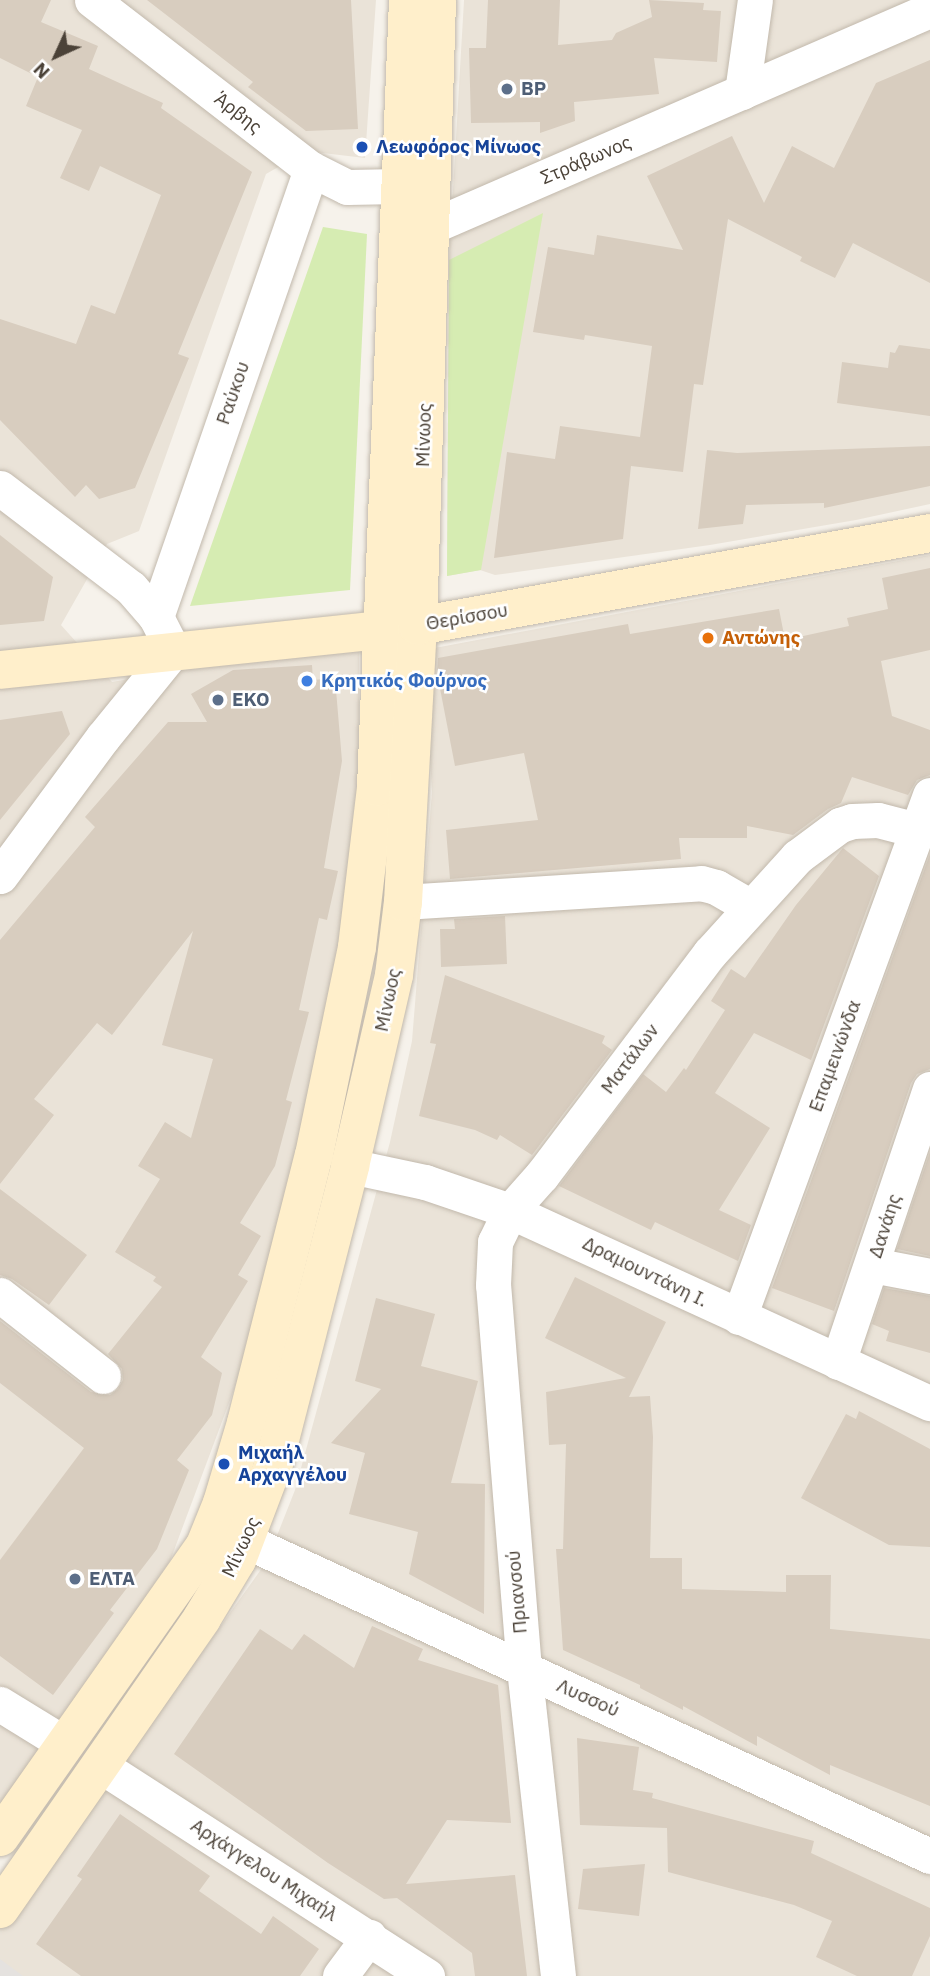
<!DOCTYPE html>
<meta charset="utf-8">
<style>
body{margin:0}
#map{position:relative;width:930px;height:1976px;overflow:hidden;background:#f6f2eb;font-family:"IBM Plex Sans",sans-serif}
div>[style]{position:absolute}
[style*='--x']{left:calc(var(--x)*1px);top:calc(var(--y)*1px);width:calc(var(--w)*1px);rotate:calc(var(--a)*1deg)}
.residential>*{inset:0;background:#eae3d8}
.green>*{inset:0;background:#d6ecb2}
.parking>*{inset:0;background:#e5e2df}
.building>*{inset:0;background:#d8cdbf}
.roads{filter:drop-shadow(0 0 2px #c2b9ac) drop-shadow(0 0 2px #c2b9ac)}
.street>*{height:35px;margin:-17.5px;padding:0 17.5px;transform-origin:17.5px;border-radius:17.5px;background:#fff}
.secondary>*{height:38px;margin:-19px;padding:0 19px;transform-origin:19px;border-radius:19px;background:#ffefcb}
.dots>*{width:19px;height:19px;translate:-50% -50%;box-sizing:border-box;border:4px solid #fff;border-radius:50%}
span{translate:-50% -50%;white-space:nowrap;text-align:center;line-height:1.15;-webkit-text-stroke:5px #fff;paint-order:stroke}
.service-label{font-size:19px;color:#4e5e75;font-weight:700}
.left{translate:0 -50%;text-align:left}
.street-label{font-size:19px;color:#4b4238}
.transit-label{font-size:19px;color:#164399;font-weight:700}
.food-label{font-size:19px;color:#c56008;font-weight:700}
.shop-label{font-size:19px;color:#366cbe;font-weight:700}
.north{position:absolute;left:21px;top:21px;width:70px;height:70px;-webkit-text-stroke:5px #fff;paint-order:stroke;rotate:225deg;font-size:19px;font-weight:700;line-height:28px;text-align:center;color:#4b4238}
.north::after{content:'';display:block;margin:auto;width:24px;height:32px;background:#4b4238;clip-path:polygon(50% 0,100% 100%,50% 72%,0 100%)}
</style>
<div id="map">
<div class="residential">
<div style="clip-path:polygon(0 0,376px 0,365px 158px,306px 151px,266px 174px,139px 531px,107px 544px,61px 625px,112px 682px,359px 640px,359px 805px,336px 988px,248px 1352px,170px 1561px,0 1815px)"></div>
<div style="clip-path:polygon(464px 0,930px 0,930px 504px,856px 520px,710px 545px,495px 575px,480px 570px,447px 576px,449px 260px)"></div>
<div style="clip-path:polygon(930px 555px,930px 1976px,0 1976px,0 1929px,73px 1833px,267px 1561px,295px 1490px,390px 1142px,412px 1041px,432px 792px,424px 650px)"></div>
</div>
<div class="green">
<div style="clip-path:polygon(543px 213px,481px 570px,447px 576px,449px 260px)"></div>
<div style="clip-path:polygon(323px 227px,367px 234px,350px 590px,190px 606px)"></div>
</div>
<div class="parking">
<div style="clip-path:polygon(0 1959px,23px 1976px,0 1976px)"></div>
</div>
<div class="building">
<div style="clip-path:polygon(0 0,51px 0,41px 22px,98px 46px,89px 69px,163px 103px,161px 108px,252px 172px,178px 354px,189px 358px,135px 488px,99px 499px,86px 485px,75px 497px,0 420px,0 319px,76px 344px,91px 305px,115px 314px,161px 195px,100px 166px,89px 191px,60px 178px,82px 130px,26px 106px,38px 77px,0 58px)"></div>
<div style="clip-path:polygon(147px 0,351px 0,358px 129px,306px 131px,248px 87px,253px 82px)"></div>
<div style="clip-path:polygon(488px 0,560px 0,558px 45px,612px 40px,616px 33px,652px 17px,649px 0,704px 3px,703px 10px,721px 11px,717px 62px,654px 58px,659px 94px,574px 102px,575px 121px,540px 133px,540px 122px,471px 123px,469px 48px,486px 48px)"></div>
<div style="clip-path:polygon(930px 60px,930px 283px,853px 243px,835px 278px,800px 261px,802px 257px,728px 219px,703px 385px,694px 384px,683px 472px,631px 466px,623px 539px,494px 558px,507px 452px,555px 459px,560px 426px,640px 437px,652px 346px,585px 335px,584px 340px,533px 332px,548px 247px,594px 255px,597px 235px,683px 250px,647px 176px,732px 136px,764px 203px,792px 146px,834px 168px,876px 83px)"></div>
<div style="clip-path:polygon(899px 345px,930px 349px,930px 416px,837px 403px,842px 362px,888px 368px,890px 352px,895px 353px)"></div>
<div style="clip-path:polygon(930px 446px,930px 486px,824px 508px,824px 503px,746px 505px,743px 524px,698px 529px,707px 450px,737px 453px)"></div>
<div style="clip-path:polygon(0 535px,53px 577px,44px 621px,0 625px)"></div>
<div style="clip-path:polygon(930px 568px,930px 650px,881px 661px,892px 716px,930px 730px,930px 775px,917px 780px,908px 795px,852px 777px,841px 803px,828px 809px,793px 835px,747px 826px,747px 838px,679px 838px,681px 859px,450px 879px,446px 830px,538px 820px,524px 753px,455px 766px,437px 673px,438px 658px,628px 624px,630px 634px,779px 609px,785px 640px,849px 626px,847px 618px,888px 609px,882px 578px)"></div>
<div style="clip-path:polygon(312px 665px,313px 680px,335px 678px,342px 761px,324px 868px,338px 871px,327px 920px,319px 918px,299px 1010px,309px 1012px,286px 1100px,292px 1102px,275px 1166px,240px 1223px,261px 1236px,238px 1275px,248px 1281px,201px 1357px,222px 1373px,212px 1415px,177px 1460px,189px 1470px,157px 1549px,110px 1610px,114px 1613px,53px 1695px,0 1656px,0 1560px,84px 1448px,0 1383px,0 1321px,91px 1392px,110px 1395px,118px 1389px,123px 1380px,122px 1369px,108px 1354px,162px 1287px,153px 1281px,156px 1277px,115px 1252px,160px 1179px,138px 1166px,165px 1122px,191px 1138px,213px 1059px,162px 1045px,193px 931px,112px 1035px,97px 1023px,34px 1099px,54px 1115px,0 1184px,0 940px,95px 827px,85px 817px,168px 722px,207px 722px,191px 694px,233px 670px)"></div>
<div style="clip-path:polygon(62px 711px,70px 734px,0 820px,0 720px)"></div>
<div style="clip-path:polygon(843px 848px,879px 876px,811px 1060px,754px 1033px,715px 1093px,770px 1128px,719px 1210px,751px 1225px,738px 1261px,655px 1222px,651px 1230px,559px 1186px,643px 1074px,666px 1092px,684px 1068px,686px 1070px,725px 1010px,711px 1001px,731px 969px,745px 978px,796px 905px)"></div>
<div style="clip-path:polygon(930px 854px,930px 1069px,917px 1074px,911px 1083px,834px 1311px,772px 1288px)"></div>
<div style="clip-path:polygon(505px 916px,507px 964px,441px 967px,440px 929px,455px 929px,454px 919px)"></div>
<div style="clip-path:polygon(445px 975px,605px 1036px,602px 1043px,612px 1050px,532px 1155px,500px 1135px,497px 1140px,475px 1130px,419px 1116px,436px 1044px,430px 1043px)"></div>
<div style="clip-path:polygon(930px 1152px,930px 1256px,897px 1249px)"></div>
<div style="clip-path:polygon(0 1189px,87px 1255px,49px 1305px,12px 1279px,0 1275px)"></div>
<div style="clip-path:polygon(575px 1277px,666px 1322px,629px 1397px,650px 1396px,653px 1437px,650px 1558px,682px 1558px,682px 1589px,786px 1592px,786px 1575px,831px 1575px,830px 1629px,930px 1639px,930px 1806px,830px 1765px,830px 1775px,757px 1736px,757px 1746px,683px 1706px,683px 1710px,640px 1688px,640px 1685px,563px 1650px,556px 1549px,563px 1549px,566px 1444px,549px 1445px,546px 1392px,626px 1378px,545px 1338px)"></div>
<div style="clip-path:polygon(884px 1288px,930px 1296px,930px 1353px,886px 1341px,889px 1331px,872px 1324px)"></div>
<div style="clip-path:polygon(376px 1298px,435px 1314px,421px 1366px,478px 1381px,451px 1483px,485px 1484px,484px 1614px,409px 1574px,418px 1532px,349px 1514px,365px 1453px,331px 1443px,381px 1389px,355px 1381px)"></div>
<div style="clip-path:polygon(859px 1411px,930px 1449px,930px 1547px,889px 1545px,801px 1498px,846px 1414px,856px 1419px)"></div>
<div style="clip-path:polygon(372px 1626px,423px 1649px,418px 1660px,498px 1685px,511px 1823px,447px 1820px,406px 1884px,515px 1875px,527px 1976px,475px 1976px,472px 1953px,397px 1898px,384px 1899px,328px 1863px,174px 1754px,260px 1629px,292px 1650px,304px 1634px,354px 1668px)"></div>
<div style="clip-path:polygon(577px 1738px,639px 1747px,633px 1790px,653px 1793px,652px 1798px,814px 1841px,811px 1853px,930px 1908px,930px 1936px,912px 1976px,857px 1976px,816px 1957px,832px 1921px,794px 1905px,668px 1872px,667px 1828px,580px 1825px)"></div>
<div style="clip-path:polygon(120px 1814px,210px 1876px,199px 1891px,261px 1934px,273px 1916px,319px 1949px,300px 1976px,81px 1976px,36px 1944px,82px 1879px,77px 1876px)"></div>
<div style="clip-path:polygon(645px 1864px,639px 1916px,578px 1909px,583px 1869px)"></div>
</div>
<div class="roads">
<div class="street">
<div style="--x:92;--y:0;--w:277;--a:37.7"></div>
<div style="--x:311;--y:169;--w:40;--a:26.6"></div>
<div style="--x:347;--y:187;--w:53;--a:-1.1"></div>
<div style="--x:742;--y:92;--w:93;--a:-82"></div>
<div style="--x:430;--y:227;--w:545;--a:-23.46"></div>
<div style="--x:0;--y:488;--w:165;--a:37.4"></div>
<div style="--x:131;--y:588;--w:38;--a:49"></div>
<div style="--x:156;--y:617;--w:38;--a:63"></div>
<div style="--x:173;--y:651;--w:111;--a:129.1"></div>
<div style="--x:103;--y:737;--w:173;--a:126.5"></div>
<div style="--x:156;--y:617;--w:474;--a:-70.9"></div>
<div style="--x:403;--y:902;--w:299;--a:-3.6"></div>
<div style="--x:701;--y:883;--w:16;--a:15"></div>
<div style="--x:716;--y:887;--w:39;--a:30"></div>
<div style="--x:350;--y:1166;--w:77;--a:12"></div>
<div style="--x:425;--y:1182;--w:90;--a:18.8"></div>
<div style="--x:510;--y:1211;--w:462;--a:24.6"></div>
<div style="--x:872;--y:1265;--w:59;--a:10.7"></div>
<div style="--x:0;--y:1295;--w:131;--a:38.2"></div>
<div style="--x:739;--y:1317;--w:556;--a:-69.9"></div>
<div style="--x:838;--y:1362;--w:288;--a:-71.4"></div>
<div style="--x:246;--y:1541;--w:753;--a:24.73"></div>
<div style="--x:0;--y:1704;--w:76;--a:31.6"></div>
<div style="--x:101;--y:1766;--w:388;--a:32.8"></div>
<div style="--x:340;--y:1976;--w:49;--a:-53.4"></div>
<div style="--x:558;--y:1976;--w:309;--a:-96.3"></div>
<div style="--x:524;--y:1669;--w:385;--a:-94.6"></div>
<div style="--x:493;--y:1285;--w:43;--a:-87.3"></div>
<div style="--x:495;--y:1242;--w:34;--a:-64"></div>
<div style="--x:510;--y:1211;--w:48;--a:-48.4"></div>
<div style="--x:542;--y:1175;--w:278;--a:-52.9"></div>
<div style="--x:710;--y:953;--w:130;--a:-47.8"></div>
<div style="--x:797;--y:857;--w:54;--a:-36.7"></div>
<div style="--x:840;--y:825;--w:13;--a:-18"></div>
<div style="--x:852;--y:821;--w:26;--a:-2"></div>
<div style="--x:878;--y:820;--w:40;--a:14.4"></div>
</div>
<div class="secondary">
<div style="--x:0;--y:670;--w:420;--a:-6"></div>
<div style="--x:418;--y:626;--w:520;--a:-10.29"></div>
<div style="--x:0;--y:1837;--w:357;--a:-54.9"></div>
<div style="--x:205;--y:1545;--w:45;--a:-68"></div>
<div style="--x:222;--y:1503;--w:84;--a:-73.3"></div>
<div style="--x:246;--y:1423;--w:276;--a:-75.8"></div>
<div style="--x:314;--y:1155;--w:212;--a:-78.3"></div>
<div style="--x:357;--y:947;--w:161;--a:-83.2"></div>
<div style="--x:376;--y:787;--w:788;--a:-87.67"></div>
<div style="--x:0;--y:1909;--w:354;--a:-55.2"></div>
<div style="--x:202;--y:1618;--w:68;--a:-58.9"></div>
<div style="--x:237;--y:1560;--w:104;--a:-69.1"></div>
<div style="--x:274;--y:1463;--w:307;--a:-75.6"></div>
<div style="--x:350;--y:1166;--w:196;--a:-77"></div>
<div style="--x:394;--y:975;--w:74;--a:-83"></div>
<div style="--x:403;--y:902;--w:276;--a:-86.9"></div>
<div style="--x:418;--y:626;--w:626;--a:-88.26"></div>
</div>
</div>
<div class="dots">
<div style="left:507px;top:89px;background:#5c6f8a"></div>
<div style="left:362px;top:147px;background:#1a4fb4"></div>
<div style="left:708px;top:638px;background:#e8710a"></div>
<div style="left:307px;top:681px;background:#3f7fe0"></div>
<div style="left:218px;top:700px;background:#5c6f8a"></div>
<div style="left:224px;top:1464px;background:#1a4fb4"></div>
<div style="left:75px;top:1579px;background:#5c6f8a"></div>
</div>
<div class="service-label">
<span class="left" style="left:521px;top:89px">BP</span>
<span class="left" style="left:232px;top:700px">ΕΚΟ</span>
<span class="left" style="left:89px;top:1579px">ΕΛΤΑ</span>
</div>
<div class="street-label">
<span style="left:238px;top:113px;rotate:38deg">Άρβης</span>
<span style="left:586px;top:160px;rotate:-23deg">Στράβωνος</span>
<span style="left:233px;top:393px;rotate:-71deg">Ραύκου</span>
<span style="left:424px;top:435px;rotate:-88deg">Μίνωος</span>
<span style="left:467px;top:617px;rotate:-10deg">Θερίσσου</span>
<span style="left:388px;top:1000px;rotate:-78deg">Μίνωος</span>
<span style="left:835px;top:1056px;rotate:-70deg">Επαμεινώνδα</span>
<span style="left:630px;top:1059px;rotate:-53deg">Ματάλων</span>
<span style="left:885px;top:1226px;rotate:-72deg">Δανάης</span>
<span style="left:645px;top:1272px;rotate:26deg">Δραμουντάνη Ι.</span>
<span style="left:241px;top:1547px;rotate:-65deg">Μίνωος</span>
<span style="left:517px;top:1592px;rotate:-95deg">Πριανσού</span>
<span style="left:588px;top:1698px;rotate:24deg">Λυσσού</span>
<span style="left:264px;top:1870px;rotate:33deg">Αρχάγγελου Μιχαήλ</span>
</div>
<div class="transit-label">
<span class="left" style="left:376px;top:147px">Λεωφόρος Μίνωος</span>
<span class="left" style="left:238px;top:1464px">Μιχαήλ<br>Αρχαγγέλου</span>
</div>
<div class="food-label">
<span class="left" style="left:722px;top:638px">Αντώνης</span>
</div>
<div class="shop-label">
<span class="left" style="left:321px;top:681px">Κρητικός Φούρνος</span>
</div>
<div class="north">N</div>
</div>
